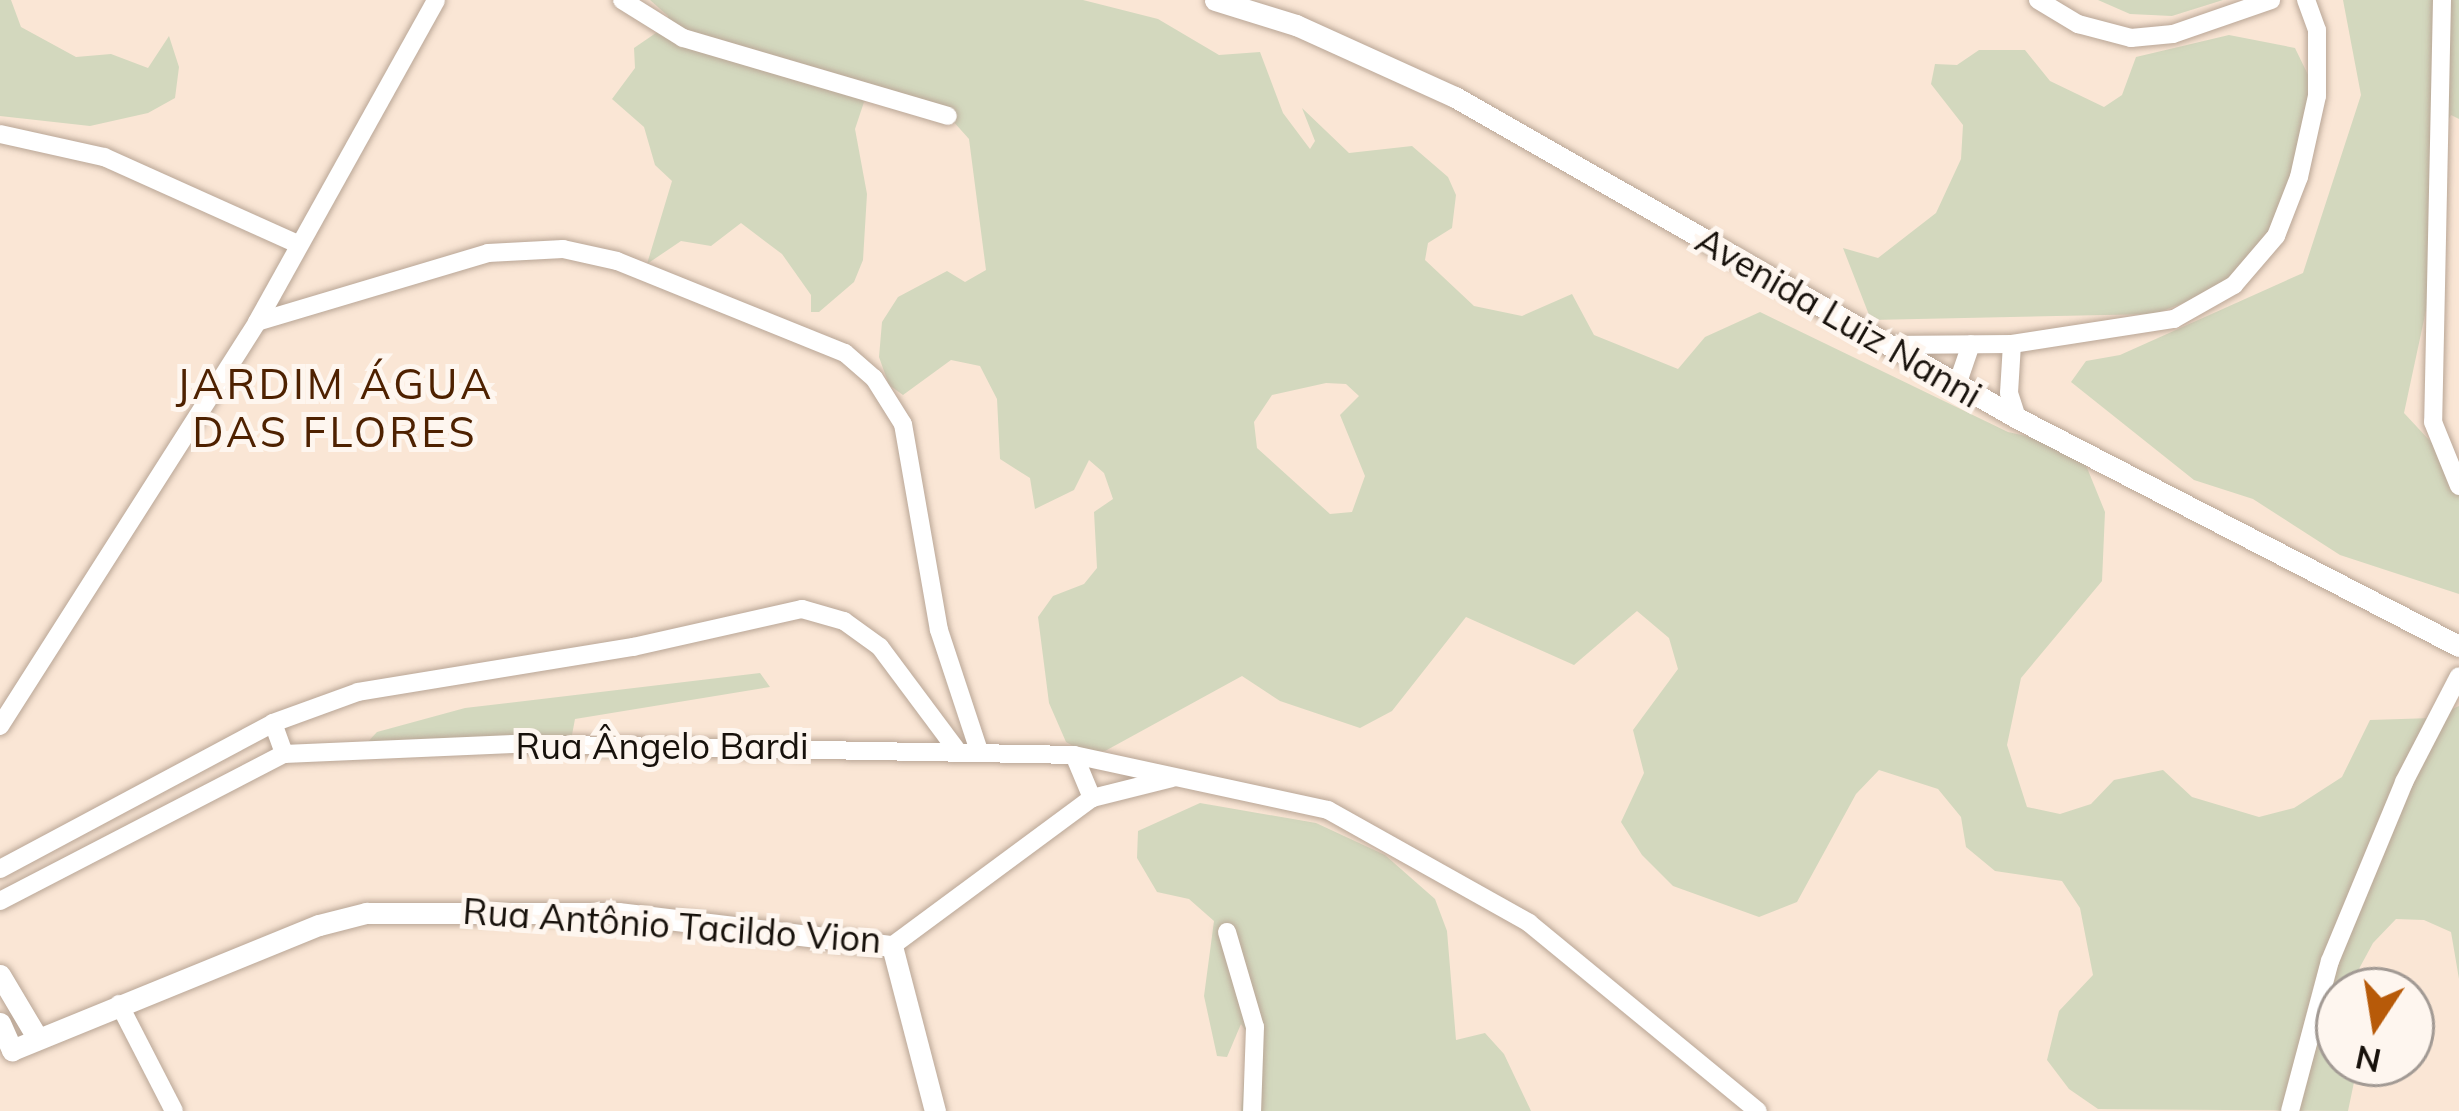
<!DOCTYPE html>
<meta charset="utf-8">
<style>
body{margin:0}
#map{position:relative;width:2459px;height:1111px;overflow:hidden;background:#fae6d5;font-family:Mulish,sans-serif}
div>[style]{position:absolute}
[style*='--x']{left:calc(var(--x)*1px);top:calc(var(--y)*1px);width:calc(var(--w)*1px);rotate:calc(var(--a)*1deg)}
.green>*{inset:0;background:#d3d8be}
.roads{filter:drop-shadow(0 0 3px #b9a696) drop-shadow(0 0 3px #b9a696)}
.minor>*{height:18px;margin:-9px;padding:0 9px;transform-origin:9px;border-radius:9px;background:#fff}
.tertiary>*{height:21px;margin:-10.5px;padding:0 10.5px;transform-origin:10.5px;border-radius:10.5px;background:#fff}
span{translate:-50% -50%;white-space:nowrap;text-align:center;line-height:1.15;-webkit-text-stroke:10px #fef6ef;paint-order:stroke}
.street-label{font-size:36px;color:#17110b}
.quarter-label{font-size:42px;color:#4e2100;letter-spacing:3px}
.north{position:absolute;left:2315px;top:967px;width:120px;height:120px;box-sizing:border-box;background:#fef6ef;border:3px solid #a29a94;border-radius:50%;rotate:192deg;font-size:33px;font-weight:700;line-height:48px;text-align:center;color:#17110b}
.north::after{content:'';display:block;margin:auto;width:42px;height:54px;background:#b75a09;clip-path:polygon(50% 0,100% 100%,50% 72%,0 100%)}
</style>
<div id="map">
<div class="green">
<div style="clip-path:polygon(0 0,11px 0,21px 27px,76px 57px,111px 54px,148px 68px,169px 36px,179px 67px,175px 98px,148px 113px,90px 126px,0 116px)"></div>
<div style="clip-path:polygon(evenodd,650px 0,1083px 0,1158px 19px,1219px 55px,1260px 52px,1283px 113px,1310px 149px,1315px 141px,1302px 108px,1349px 153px,1412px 146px,1448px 177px,1456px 195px,1452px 228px,1428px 243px,1425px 260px,1474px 306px,1522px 316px,1572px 294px,1594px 335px,1678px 369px,1705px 337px,1760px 312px,2008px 432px,2079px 448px,2105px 512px,2102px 581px,2021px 678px,2007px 745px,2027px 807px,2060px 814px,2091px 804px,2114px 780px,2163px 770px,2192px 797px,2259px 817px,2294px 808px,2342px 777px,2370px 720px,2432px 718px,2459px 706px,2459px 979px,2451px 932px,2424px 920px,2396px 919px,2373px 943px,2347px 991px,2339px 991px,2339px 1063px,2358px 1063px,2348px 1111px,2098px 1109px,2069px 1089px,2047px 1060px,2059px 1011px,2093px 975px,2080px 908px,2062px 881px,1995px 871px,1966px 847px,1961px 817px,1938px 789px,1879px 770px,1856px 794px,1797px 902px,1759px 917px,1673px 886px,1642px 855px,1621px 822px,1644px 773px,1633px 730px,1678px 669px,1669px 638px,1637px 611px,1574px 665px,1466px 617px,1392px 711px,1360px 728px,1280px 701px,1242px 676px,1105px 751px,1082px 751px,1066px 742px,1049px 703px,1038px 617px,1053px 596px,1084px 584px,1097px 568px,1094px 512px,1113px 499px,1104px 473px,1089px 460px,1074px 490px,1035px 509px,1030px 478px,1000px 459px,997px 399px,980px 366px,951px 360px,903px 395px,889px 385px,879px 357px,882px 322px,898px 297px,947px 271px,965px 282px,986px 270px,969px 139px,952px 120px,885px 94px,864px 102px,855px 129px,867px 194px,863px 260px,854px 282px,819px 312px,811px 312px,811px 295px,782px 254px,741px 223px,711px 246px,681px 241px,647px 264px,672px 181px,655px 165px,644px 127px,612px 99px,635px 68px,634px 48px,666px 26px,668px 16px,650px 0,1326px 383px,1346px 384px,1359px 396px,1340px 415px,1365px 476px,1352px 512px,1330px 514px,1257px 448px,1254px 422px,1272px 395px,1326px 383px)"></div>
<div style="clip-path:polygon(2098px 0,2223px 0,2172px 16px,2130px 14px)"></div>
<div style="clip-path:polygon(2343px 0,2459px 0,2459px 119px,2451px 115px,2445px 126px,2431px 287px,2404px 413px,2459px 472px,2459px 594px,2340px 555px,2253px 499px,2194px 480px,2071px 382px,2086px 361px,2120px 355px,2303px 273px,2361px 95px)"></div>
<div style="clip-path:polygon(2229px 35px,2295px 48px,2311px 81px,2307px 142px,2266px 245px,2214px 291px,2155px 314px,1871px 320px,1843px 248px,1878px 258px,1936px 213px,1961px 159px,1963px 125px,1931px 84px,1935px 64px,1957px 65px,1979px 50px,2025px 50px,2050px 81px,2104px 107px,2122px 95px,2136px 57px)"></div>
<div style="clip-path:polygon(760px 673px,770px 687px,575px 719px,571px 740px,363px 747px,377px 732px,465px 708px)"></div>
<div style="clip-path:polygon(1200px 803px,1316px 823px,1385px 855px,1435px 899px,1447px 931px,1456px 1040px,1485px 1033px,1504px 1054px,1531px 1111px,1241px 1111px,1248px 1034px,1241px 1024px,1227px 1057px,1217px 1056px,1204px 996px,1214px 921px,1189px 899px,1157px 892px,1137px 858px,1138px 831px)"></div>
</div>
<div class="roads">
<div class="minor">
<div style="--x:622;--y:0;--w:72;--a:31.9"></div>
<div style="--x:683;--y:38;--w:276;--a:16.4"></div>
<div style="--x:2038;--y:0;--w:47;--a:31"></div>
<div style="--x:2078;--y:24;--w:55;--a:14.8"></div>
<div style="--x:2131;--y:38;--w:42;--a:-5.4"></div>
<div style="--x:2173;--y:34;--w:104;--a:-19.1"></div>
<div style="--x:2442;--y:0;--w:422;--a:91.2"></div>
<div style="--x:2433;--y:422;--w:69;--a:67.9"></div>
<div style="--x:0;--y:134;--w:107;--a:12.5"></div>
<div style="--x:104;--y:157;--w:213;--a:24.2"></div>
<div style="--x:257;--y:322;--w:241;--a:-16.6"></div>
<div style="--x:488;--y:253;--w:75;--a:-3.1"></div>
<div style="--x:563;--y:249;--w:55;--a:12.5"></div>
<div style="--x:617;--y:261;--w:246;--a:22"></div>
<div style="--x:845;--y:353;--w:38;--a:41"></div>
<div style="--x:874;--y:378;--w:54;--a:57.8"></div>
<div style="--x:903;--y:424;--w:209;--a:80.1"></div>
<div style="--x:939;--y:630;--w:127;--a:71.7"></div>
<div style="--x:2012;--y:344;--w:49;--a:93.5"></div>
<div style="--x:2009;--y:393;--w:26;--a:72"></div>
<div style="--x:1887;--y:345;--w:125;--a:-0.5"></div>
<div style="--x:2012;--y:344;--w:164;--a:-8.8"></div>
<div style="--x:2174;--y:319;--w:69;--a:-29.5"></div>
<div style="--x:2234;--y:285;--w:65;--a:-49.4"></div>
<div style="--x:2276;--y:236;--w:63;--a:-68.7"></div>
<div style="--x:2299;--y:177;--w:83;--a:-77.5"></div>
<div style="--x:2317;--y:96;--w:66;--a:-90"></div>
<div style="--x:2317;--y:30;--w:32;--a:-110"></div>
<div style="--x:1957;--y:385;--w:43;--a:-71.1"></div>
<div style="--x:273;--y:723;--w:33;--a:70"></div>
<div style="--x:284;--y:754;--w:229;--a:-2.5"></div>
<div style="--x:513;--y:744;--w:561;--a:1.12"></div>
<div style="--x:1074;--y:755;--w:260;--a:12.2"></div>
<div style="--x:1328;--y:810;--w:231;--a:29.3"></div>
<div style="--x:1529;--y:923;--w:296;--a:39.4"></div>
<div style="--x:0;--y:726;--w:479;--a:-57.5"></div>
<div style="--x:257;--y:322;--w:368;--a:-60.9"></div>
<div style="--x:1074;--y:755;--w:47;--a:67.3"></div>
<div style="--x:0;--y:869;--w:310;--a:-28.1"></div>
<div style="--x:273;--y:723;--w:90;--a:-20"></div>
<div style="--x:358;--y:692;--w:279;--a:-9.3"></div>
<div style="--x:633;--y:647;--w:173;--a:-12.7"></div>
<div style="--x:802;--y:609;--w:44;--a:15.9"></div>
<div style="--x:844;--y:621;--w:44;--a:35.8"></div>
<div style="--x:880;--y:647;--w:127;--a:53.3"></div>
<div style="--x:0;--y:901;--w:320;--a:-27.4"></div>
<div style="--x:1227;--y:932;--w:99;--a:73.6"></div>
<div style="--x:1255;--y:1027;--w:84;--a:92"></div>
<div style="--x:892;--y:946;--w:249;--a:-36.5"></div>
<div style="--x:1092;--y:798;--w:82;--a:-14"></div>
<div style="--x:119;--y:1004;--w:120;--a:62.8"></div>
<div style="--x:2290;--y:1111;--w:155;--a:-75.1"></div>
<div style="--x:2330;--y:961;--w:194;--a:-67.5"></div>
<div style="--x:2404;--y:782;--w:119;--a:-62.6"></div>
</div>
<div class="tertiary">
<div style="--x:1215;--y:0;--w:85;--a:17.2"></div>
<div style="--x:1296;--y:25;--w:175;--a:24.4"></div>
<div style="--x:1455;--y:97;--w:647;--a:29.73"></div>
<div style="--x:2017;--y:418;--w:497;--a:27.3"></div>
<div style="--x:0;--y:975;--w:74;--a:59.3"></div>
<div style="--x:0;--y:1023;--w:30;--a:66"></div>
<div style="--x:12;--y:1050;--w:331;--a:-22.2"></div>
<div style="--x:319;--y:925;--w:49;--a:-14.3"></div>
<div style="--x:366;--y:913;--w:252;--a:0"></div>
<div style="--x:618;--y:913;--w:276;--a:6.9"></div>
<div style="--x:892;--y:946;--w:171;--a:75.4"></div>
</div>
</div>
<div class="street-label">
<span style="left:1839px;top:317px;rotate:30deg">Avenida Luiz Nanni</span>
<span style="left:662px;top:746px">Rua Ângelo Bardi</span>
<span style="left:672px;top:925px;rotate:4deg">Rua Antônio Tacildo Vion</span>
</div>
<div class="quarter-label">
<span style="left:335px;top:408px">JARDIM ÁGUA<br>DAS FLORES</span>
</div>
<div class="north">N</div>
</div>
